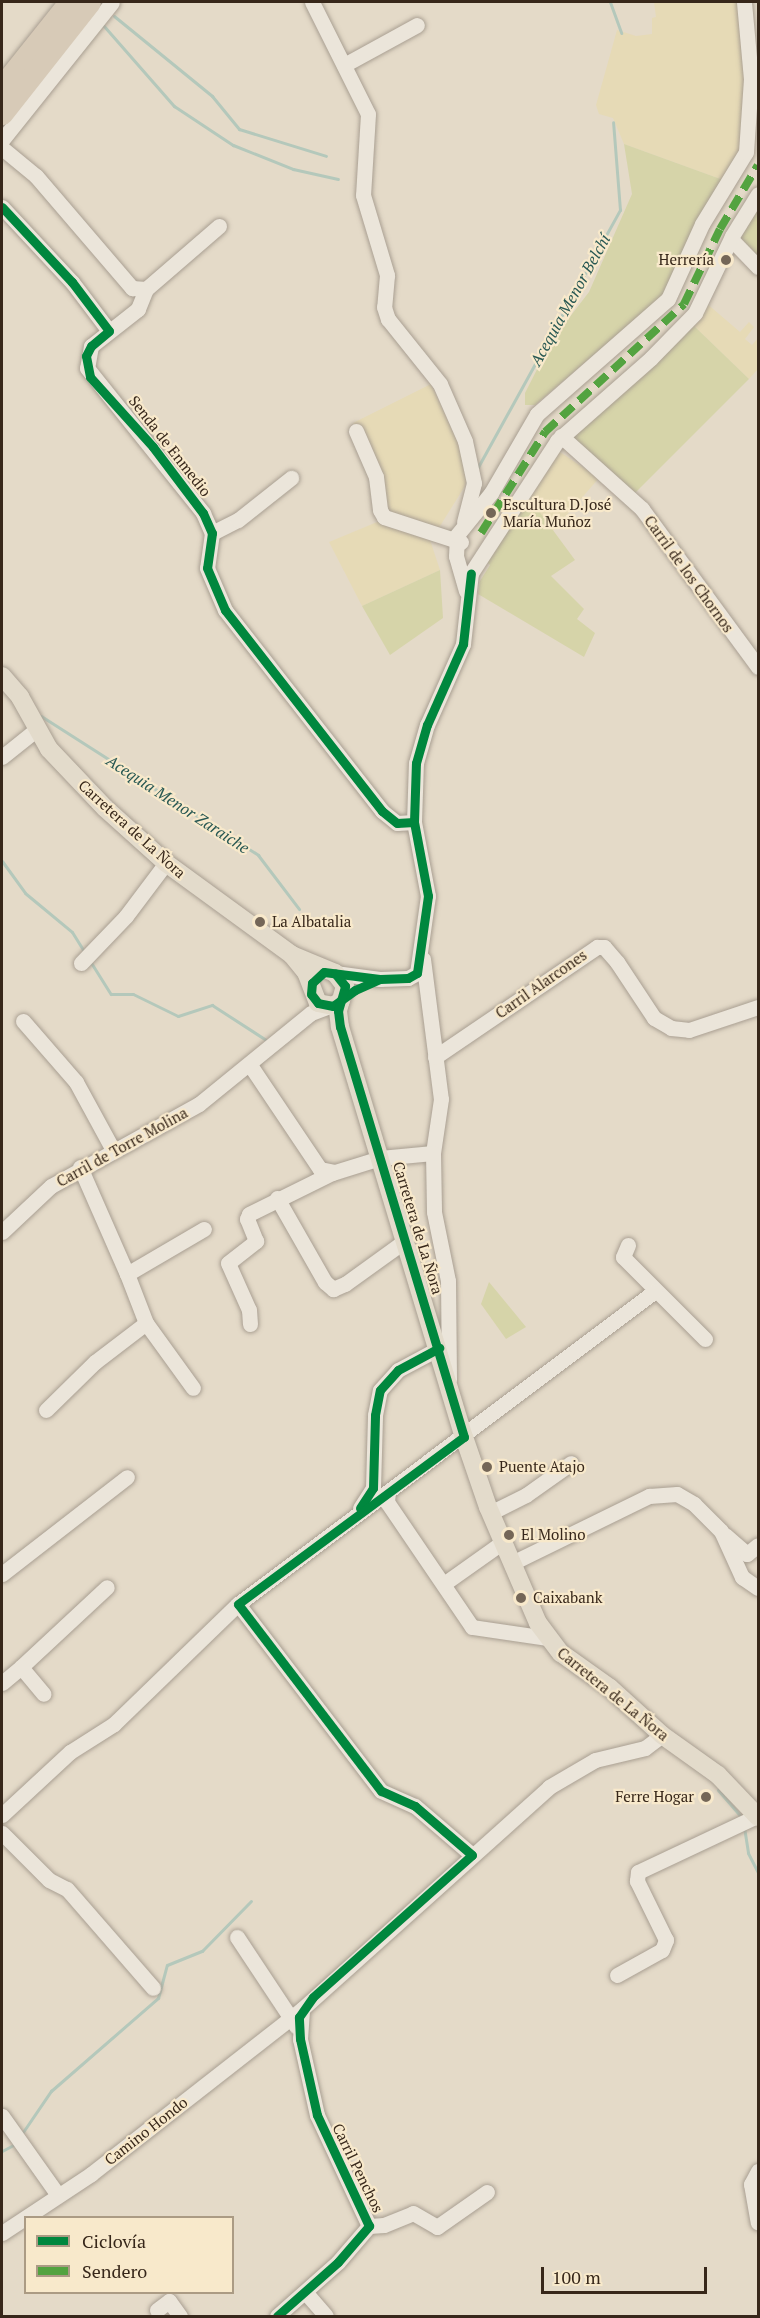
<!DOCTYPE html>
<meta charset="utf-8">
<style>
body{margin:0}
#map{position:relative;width:760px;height:2318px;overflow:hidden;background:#e4dac8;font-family:"PT Serif",serif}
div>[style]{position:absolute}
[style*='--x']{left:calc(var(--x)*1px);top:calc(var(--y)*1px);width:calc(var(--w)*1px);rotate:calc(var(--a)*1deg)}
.farmland>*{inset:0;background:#e6dab6}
.green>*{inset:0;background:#d6d4a9}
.stream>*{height:3px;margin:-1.5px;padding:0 1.5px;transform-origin:1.5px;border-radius:1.5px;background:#b4c8bb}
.roads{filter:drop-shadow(0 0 2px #a99f92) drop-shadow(0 0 2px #a99f92)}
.minor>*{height:15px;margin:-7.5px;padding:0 7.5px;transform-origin:7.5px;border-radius:7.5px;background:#ebe5da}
.major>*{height:18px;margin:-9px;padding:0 9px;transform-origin:9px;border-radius:9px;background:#e3dbcb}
.highway>*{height:21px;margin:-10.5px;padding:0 10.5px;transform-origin:10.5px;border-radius:10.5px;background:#d7cab7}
.quiet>*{height:8px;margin-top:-4px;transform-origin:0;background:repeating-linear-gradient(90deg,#53a340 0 15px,transparent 0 23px)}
.cycleway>*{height:9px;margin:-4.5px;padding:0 4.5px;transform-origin:4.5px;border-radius:4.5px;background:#00873e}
.dots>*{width:16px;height:16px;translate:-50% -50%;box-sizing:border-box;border:3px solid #f8e9cb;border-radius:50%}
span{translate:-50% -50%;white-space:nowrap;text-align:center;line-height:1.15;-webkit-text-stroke:4.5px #f8e9cb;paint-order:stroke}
.poi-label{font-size:15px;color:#37271a}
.right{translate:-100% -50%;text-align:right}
.left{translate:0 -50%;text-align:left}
.street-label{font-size:15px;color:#37271a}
.water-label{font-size:16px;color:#285853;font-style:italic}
.frame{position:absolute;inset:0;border:3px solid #37271a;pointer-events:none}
.legend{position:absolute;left:24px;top:2216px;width:210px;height:78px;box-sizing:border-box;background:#f8e9cb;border:2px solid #ab9b84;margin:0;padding:8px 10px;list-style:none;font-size:18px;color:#37271a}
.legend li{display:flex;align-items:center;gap:12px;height:30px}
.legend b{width:30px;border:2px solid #ab9b84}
.scale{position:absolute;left:541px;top:2267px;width:166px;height:27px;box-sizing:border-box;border:3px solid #37271a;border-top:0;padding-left:8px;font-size:18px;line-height:21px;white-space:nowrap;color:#37271a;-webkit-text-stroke:4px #f8e9cb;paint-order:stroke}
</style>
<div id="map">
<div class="farmland">
<div style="clip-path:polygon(654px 2px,739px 2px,746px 88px,740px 155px,726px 181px,624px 144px,613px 118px,599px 114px,596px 105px,617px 30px,636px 36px,652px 34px,652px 18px,656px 17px)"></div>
<div style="clip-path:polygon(705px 302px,740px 332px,749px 322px,754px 327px,745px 339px,752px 345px,758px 338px,758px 369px,749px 379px,691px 323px)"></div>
<div style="clip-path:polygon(431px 384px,460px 447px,468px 473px,465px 486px,435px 534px,387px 514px,366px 448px,353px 423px)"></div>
<div style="clip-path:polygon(560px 452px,599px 478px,553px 531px,527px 495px)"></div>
<div style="clip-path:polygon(382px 520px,429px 537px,440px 570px,362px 606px,329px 542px)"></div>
</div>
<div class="green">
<div style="clip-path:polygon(624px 144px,726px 181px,663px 296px,535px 405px,525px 405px,525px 393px,552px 340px,589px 292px,632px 194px)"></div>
<div style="clip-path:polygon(758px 197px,758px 261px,737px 234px)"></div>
<div style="clip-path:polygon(691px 323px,749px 379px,635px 493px,573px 437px)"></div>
<div style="clip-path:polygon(527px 495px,575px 560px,551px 576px,584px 609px,577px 619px,595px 633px,584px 657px,478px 594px,480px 581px,490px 565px,485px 560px)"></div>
<div style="clip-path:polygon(440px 570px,443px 618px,390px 655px,362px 606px)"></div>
<div style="clip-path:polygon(489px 1282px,526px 1327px,506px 1339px,481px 1304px)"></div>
</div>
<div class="stream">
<div style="--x:610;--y:2;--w:33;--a:70"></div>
<div style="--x:114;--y:16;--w:127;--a:39.2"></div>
<div style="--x:212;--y:96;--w:43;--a:50.7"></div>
<div style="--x:239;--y:129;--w:91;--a:17.2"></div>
<div style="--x:103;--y:25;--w:108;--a:48.8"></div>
<div style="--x:174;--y:106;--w:71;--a:33.5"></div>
<div style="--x:233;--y:145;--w:65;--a:21.8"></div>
<div style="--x:293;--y:169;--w:46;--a:12.5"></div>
<div style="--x:478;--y:467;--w:294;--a:-61.1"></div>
<div style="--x:620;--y:210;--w:88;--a:-94.5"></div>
<div style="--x:41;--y:716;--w:258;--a:32.6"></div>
<div style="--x:258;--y:855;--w:68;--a:52.8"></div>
<div style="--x:2;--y:861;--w:39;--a:54"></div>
<div style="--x:25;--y:893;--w:61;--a:39.7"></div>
<div style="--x:72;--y:932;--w:25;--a:58"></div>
<div style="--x:90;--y:961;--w:39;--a:58"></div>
<div style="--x:111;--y:994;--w:22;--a:0"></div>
<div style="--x:133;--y:994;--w:50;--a:26.1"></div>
<div style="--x:178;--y:1016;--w:36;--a:-18"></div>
<div style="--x:212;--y:1005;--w:64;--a:32.9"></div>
<div style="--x:718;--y:1790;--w:37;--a:49"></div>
<div style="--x:744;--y:1827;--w:26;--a:81"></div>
<div style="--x:748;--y:1853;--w:22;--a:63"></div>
<div style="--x:23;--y:2132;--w:50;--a:-55.7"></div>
<div style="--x:51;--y:2091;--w:142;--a:-41"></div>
<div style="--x:158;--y:1998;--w:34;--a:-75"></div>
<div style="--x:167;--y:1965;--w:38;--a:-22"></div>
<div style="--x:202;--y:1951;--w:70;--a:-45.6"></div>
<div style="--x:2;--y:2151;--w:15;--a:-28"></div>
</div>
<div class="roads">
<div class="minor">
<div style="--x:312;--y:2;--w:125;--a:63.4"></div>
<div style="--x:368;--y:114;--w:81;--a:93.5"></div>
<div style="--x:363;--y:195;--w:84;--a:73.3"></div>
<div style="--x:387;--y:275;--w:32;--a:95"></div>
<div style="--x:384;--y:307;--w:13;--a:72"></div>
<div style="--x:388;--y:319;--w:83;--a:51.3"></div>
<div style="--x:440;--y:384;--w:62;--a:66.3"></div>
<div style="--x:465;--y:441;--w:43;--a:77.9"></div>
<div style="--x:474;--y:483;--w:40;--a:104.4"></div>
<div style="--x:344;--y:65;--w:83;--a:-28.7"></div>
<div style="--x:2;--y:140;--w:176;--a:-51.4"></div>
<div style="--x:2;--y:148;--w:44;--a:39.5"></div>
<div style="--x:36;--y:176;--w:148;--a:49.4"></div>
<div style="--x:132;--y:288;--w:14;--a:4"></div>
<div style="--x:2;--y:207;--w:103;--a:47"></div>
<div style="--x:72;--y:282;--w:61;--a:52.9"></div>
<div style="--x:219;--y:226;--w:96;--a:139.2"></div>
<div style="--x:146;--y:289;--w:22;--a:112"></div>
<div style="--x:138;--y:309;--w:60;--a:141.8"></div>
<div style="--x:91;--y:346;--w:22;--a:100"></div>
<div style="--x:87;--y:368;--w:186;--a:51.3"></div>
<div style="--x:203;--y:513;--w:22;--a:66"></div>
<div style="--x:212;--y:533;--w:35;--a:98"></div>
<div style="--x:207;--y:568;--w:46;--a:66.8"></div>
<div style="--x:225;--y:610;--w:255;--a:52"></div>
<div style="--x:382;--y:811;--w:19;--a:39"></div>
<div style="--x:397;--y:823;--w:17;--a:-3"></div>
<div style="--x:731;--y:239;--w:39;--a:46"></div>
<div style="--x:356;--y:431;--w:50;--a:66.5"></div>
<div style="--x:376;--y:477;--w:33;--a:83"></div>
<div style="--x:380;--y:510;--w:8;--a:60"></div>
<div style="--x:384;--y:517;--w:81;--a:18"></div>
<div style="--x:561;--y:436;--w:109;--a:42"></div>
<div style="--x:642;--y:509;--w:196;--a:53.7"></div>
<div style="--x:212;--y:533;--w:29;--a:-27"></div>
<div style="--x:238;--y:520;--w:68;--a:-38.4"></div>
<div style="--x:466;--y:591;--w:36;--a:-106"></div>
<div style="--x:456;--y:556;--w:21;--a:-87"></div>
<div style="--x:457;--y:535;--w:54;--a:-51"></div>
<div style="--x:491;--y:493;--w:91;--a:-59.8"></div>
<div style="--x:537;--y:414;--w:174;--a:-41.3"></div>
<div style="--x:668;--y:299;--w:82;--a:-65.6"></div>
<div style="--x:702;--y:224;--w:84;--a:-58.6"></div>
<div style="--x:746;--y:152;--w:73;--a:-86.1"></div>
<div style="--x:751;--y:79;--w:77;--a:-95.2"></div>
<div style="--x:2;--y:757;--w:45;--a:-38.7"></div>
<div style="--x:423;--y:959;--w:141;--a:82.7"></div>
<div style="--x:441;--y:1099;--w:55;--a:98.4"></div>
<div style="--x:433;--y:1153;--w:59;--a:89"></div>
<div style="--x:434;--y:1212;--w:70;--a:78.5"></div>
<div style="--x:448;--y:1281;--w:98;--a:89.4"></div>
<div style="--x:81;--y:963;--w:65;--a:-46.2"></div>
<div style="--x:126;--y:916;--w:66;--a:-53"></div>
<div style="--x:335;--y:973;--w:45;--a:7.6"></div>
<div style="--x:380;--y:979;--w:28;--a:-2"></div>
<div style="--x:408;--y:978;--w:10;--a:-29"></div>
<div style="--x:417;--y:973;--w:78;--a:-81.9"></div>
<div style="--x:428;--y:896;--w:75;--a:-100.7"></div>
<div style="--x:414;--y:822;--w:59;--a:-88.1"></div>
<div style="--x:416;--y:763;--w:40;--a:-74"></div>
<div style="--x:427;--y:725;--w:89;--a:-66"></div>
<div style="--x:463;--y:644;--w:71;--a:-83.6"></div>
<div style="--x:471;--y:573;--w:158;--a:-56.9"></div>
<div style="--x:557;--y:441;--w:125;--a:-41.4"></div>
<div style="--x:651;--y:358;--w:63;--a:-45.6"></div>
<div style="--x:695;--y:313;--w:85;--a:-64.3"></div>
<div style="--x:732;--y:236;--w:49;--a:-58.2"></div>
<div style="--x:23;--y:1021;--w:81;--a:49"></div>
<div style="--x:76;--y:1082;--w:77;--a:61.4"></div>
<div style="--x:435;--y:1057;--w:196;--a:-34.2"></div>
<div style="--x:597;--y:947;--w:7;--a:0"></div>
<div style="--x:604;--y:947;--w:20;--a:49"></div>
<div style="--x:617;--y:962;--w:67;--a:56.5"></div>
<div style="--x:654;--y:1018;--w:20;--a:30"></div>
<div style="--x:671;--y:1028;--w:18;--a:6"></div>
<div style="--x:689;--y:1030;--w:73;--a:-18.4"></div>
<div style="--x:250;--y:1065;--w:125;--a:56.1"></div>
<div style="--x:320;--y:1169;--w:14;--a:12"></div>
<div style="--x:80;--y:1167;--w:117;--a:66.3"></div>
<div style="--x:277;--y:1198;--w:97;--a:60.3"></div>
<div style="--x:325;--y:1282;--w:11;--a:41"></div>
<div style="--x:333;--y:1289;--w:13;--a:-23"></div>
<div style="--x:345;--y:1284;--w:75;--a:-35.8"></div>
<div style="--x:2;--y:1232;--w:67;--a:-43.2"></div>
<div style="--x:51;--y:1186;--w:169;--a:-29"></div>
<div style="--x:199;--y:1104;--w:144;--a:-39.1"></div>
<div style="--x:311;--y:1013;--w:17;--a:-21"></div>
<div style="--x:628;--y:1245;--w:13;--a:113"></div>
<div style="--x:623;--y:1257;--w:116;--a:45"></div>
<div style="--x:146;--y:1323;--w:53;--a:-111.2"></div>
<div style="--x:127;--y:1274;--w:89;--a:-30.3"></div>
<div style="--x:250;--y:1324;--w:14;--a:-94"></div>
<div style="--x:249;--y:1310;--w:51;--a:-114.1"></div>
<div style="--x:228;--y:1263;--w:36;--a:-38"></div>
<div style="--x:256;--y:1241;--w:24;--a:-112"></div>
<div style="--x:247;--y:1219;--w:5;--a:-68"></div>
<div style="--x:249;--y:1214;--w:93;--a:-26.3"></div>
<div style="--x:332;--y:1173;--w:50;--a:-17.4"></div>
<div style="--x:380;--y:1158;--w:53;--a:-5.4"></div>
<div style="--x:46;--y:1410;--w:69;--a:-44.4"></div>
<div style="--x:95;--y:1362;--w:64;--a:-37.4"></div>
<div style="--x:146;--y:1323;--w:80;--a:54.1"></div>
<div style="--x:388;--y:1492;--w:10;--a:96"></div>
<div style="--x:387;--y:1502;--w:151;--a:55.8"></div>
<div style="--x:472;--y:1627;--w:76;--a:8.3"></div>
<div style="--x:360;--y:1508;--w:24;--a:-57"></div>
<div style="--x:373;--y:1488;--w:73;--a:-88.4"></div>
<div style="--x:375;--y:1415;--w:25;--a:-79"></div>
<div style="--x:380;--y:1390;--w:27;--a:-48"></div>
<div style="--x:398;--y:1370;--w:47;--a:-28.2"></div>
<div style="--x:490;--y:1513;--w:40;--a:-26.6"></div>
<div style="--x:526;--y:1495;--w:55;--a:-35.4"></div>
<div style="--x:725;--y:1535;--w:29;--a:41"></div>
<div style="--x:747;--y:1554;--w:14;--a:-39"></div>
<div style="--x:512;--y:1563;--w:153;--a:-26.1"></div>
<div style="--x:649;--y:1496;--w:28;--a:-4"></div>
<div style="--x:677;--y:1494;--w:20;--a:30"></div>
<div style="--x:694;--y:1504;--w:38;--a:45"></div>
<div style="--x:721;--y:1531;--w:51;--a:65.5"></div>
<div style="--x:742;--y:1577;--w:19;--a:35"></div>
<div style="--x:2;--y:1574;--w:158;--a:-37.8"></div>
<div style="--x:445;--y:1583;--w:71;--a:-35.3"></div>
<div style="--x:238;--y:1604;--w:235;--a:52.6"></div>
<div style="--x:381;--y:1791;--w:37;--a:24"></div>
<div style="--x:415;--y:1806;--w:75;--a:40.7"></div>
<div style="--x:21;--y:1667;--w:117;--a:-42.9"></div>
<div style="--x:2;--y:1683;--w:25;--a:-40"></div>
<div style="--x:21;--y:1667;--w:35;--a:50"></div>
<div style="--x:2;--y:1815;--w:93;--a:-42.8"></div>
<div style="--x:70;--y:1752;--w:52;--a:-32.5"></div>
<div style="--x:114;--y:1724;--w:173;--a:-44.1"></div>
<div style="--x:238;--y:1604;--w:521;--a:-36.89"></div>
<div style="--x:2;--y:1833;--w:66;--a:45"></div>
<div style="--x:49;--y:1880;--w:20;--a:27"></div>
<div style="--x:67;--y:1889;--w:131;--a:49"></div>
<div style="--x:237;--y:1937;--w:107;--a:56.5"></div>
<div style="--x:617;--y:1975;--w:51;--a:-29.1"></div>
<div style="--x:662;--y:1950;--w:11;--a:-68"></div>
<div style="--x:666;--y:1940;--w:66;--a:-116.2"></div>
<div style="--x:637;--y:1881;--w:9;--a:-84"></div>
<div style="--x:638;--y:1872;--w:132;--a:-25.2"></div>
<div style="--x:2;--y:2116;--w:97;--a:54.7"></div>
<div style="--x:758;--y:2171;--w:15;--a:118"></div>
<div style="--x:751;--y:2184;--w:39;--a:80"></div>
<div style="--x:369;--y:2226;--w:15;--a:-4"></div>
<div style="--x:384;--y:2225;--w:31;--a:-22"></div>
<div style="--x:413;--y:2213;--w:28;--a:30"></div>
<div style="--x:437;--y:2227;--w:61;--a:-35"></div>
<div style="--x:2;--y:2233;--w:107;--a:-33.5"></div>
<div style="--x:91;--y:2174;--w:268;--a:-38"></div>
<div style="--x:306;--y:2293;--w:30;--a:49"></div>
<div style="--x:157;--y:2310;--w:15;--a:-37"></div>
<div style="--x:169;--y:2301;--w:19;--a:54"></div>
<div style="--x:277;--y:2316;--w:81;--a:-41.5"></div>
<div style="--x:338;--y:2262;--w:48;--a:-49.3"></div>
<div style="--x:369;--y:2226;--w:123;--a:-115.1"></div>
<div style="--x:317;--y:2115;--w:78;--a:-102.6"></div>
<div style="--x:300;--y:2039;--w:30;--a:-86"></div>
<div style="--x:302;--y:2009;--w:332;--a:-41.9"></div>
<div style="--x:549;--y:1787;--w:53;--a:-30.4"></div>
<div style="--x:595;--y:1760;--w:51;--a:-13.5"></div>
<div style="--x:645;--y:1748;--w:21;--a:-37"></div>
</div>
<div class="major">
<div style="--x:2;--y:676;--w:28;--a:49"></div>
<div style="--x:20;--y:697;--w:60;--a:60.9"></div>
<div style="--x:49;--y:749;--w:81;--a:46.5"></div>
<div style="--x:105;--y:808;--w:82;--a:42"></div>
<div style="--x:166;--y:863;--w:156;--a:36.1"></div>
<div style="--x:292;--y:955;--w:22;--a:51"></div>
<div style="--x:306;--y:972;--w:33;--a:69"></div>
<div style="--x:318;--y:1003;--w:15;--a:11"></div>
<div style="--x:333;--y:1006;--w:9;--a:-32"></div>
<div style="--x:292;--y:955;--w:47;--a:22.7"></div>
<div style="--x:335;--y:973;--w:16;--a:52"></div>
<div style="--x:345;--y:986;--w:26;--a:106"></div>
<div style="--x:338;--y:1011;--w:16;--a:83"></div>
<div style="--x:340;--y:1027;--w:428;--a:73.2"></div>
<div style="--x:464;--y:1437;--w:74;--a:71.1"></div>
<div style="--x:488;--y:1507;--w:126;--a:66.7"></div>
<div style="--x:538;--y:1623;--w:38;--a:53"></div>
<div style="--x:561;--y:1653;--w:60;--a:35.5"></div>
<div style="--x:610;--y:1688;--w:70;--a:42.1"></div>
<div style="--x:662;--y:1735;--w:69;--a:35.5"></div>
<div style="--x:718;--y:1775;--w:58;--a:46.4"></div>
</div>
<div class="highway">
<div style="--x:2;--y:86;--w:107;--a:-51.4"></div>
<div style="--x:2;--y:114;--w:142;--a:-51.8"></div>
</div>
</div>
<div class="quiet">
<div style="--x:481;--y:533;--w:120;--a:-57.6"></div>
<div style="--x:545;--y:432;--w:189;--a:-42.6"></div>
<div style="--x:684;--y:304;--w:83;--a:-64.4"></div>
<div style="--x:720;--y:229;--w:74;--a:-59.3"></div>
</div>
<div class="cycleway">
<div style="--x:2;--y:207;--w:103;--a:47"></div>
<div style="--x:72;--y:282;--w:61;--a:52.9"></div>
<div style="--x:109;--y:331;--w:23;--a:140"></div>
<div style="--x:91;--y:346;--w:11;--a:117"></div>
<div style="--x:86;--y:356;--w:21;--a:79"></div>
<div style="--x:90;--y:377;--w:94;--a:48"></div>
<div style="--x:153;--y:447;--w:83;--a:52.9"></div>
<div style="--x:203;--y:513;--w:22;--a:66"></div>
<div style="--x:212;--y:533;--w:35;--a:98"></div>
<div style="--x:207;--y:568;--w:46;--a:66.8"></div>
<div style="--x:225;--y:610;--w:255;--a:52"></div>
<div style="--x:382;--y:811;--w:19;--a:39"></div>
<div style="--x:397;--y:823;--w:17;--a:-3"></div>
<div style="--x:380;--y:979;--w:27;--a:156"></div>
<div style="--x:355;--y:990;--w:27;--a:144"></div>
<div style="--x:333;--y:1006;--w:15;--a:-169"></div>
<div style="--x:318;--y:1003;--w:11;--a:-128"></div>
<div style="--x:311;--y:994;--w:11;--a:-85"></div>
<div style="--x:312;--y:983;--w:16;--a:-43"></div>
<div style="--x:324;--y:972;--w:56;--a:7.1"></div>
<div style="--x:380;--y:979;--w:28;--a:-2"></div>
<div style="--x:408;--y:978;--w:10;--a:-29"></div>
<div style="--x:417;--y:973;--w:78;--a:-81.9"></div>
<div style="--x:428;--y:896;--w:75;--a:-100.7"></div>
<div style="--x:414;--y:822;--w:59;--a:-88.1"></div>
<div style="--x:416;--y:763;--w:40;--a:-74"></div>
<div style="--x:427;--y:725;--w:89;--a:-66"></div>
<div style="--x:463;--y:644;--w:71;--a:-83.6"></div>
<div style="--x:360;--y:1508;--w:24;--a:-57"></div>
<div style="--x:373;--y:1488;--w:73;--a:-88.4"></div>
<div style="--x:375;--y:1415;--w:25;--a:-79"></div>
<div style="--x:380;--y:1390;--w:27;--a:-48"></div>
<div style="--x:398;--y:1370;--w:47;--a:-28.2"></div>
<div style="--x:277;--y:2316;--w:81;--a:-41.5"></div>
<div style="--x:338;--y:2262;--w:48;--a:-49.3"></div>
<div style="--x:369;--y:2226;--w:123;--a:-115.1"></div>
<div style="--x:317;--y:2115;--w:78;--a:-102.6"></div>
<div style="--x:300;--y:2039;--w:22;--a:-93"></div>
<div style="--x:299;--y:2017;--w:24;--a:-55"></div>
<div style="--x:313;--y:1997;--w:213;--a:-41.8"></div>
<div style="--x:472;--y:1855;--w:75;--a:-139.3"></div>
<div style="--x:415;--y:1806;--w:37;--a:-156"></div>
<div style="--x:381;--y:1791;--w:235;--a:-127.4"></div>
<div style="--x:238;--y:1604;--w:281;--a:-36.5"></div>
<div style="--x:464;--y:1437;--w:428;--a:-106.8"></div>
<div style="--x:340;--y:1027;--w:16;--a:-97"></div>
<div style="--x:338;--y:1011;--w:26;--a:-74"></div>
<div style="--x:345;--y:986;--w:16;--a:-128"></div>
</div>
<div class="dots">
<div style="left:726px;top:260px;background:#746657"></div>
<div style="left:491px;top:513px;background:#746657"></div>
<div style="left:260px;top:922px;background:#746657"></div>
<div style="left:487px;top:1467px;background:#746657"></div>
<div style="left:509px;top:1535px;background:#746657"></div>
<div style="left:521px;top:1598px;background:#746657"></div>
<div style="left:706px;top:1797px;background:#746657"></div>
</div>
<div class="poi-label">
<span class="right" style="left:714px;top:260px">Herrería</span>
<span class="left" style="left:503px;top:513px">Escultura D.José<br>María Muñoz</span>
<span class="left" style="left:272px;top:922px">La Albatalia</span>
<span class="left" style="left:499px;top:1467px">Puente Atajo</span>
<span class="left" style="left:521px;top:1535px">El Molino</span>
<span class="left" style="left:533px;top:1598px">Caixabank</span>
<span class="right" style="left:694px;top:1797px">Ferre Hogar</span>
</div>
<div class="street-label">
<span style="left:170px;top:446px;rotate:52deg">Senda de Enmedio</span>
<span style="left:689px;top:574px;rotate:54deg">Carril de los Chornos</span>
<span style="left:132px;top:829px;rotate:42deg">Carretera de La Ñora</span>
<span style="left:541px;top:984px;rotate:-35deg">Carril Alarcones</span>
<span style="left:122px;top:1147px;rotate:-29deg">Carril de Torre Molina</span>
<span style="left:418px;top:1228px;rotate:73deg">Carretera de La Ñora</span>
<span style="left:613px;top:1694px;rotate:39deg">Carretera de La Ñora</span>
<span style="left:146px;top:2131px;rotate:-38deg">Camino Hondo</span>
<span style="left:358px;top:2168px;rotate:64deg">Carril Penchos</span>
</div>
<div class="water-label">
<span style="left:570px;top:300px;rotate:-61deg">Acequia Menor Belchí</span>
<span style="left:178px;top:804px;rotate:33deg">Acequia Menor Zaraiche</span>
</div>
<div class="frame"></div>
<ul class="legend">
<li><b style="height:8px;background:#00873e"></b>Ciclovía</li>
<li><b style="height:8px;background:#53a340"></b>Sendero</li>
</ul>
<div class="scale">100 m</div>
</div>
